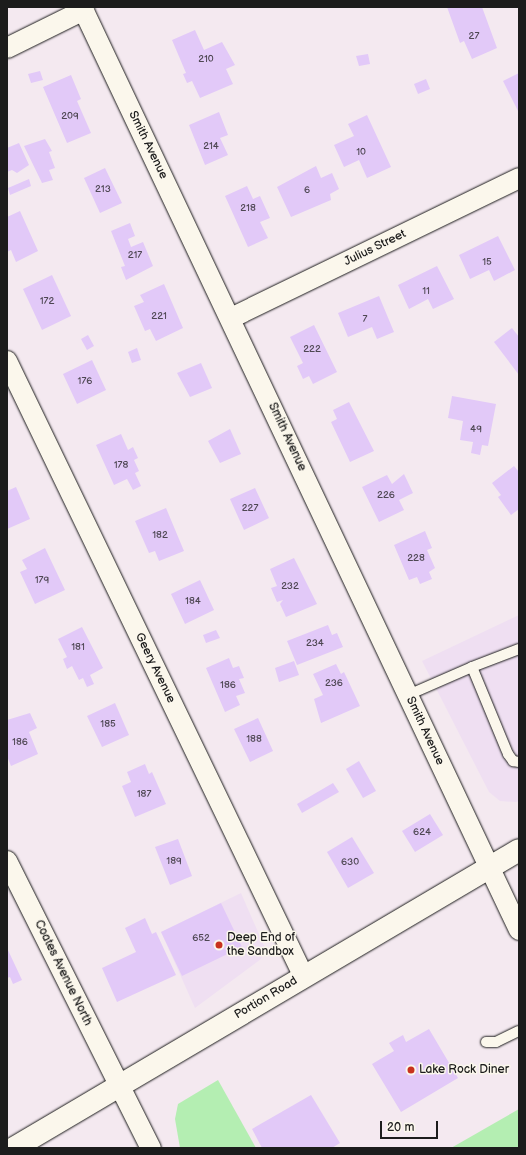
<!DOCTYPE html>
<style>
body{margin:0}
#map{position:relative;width:526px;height:1155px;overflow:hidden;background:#f4e9f0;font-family:"Balsamiq Sans",sans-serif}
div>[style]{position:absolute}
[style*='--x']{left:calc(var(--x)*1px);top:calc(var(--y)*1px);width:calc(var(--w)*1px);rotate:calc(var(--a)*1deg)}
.built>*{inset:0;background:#efdff2}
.green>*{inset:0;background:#b4eeb2}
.building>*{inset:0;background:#e2c9f8}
.roads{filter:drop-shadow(0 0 1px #1c1c1c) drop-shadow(0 0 1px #1c1c1c)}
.service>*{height:10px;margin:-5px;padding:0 5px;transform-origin:5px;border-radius:5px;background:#fbf7ec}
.minor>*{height:20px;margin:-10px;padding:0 10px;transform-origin:10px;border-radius:10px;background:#fbf7ec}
.primary>*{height:22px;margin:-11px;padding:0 11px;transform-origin:11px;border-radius:11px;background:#fbf7ec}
.dots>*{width:11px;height:11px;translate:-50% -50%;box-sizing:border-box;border:2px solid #fbf7ec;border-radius:50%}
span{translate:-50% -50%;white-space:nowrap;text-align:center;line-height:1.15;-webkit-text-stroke:3px #fbf7ec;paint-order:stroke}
.number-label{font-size:10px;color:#4e4753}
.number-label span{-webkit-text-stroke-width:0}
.street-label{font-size:12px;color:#1c1c1c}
.poi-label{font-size:12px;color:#1c1c1c}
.left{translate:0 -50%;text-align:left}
.frame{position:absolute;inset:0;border:8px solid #1c1c1c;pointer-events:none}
.scale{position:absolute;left:380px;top:1121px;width:58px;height:18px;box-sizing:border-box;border:2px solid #1c1c1c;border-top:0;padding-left:5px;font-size:12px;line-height:14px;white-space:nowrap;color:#1c1c1c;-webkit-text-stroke:3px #fbf7ec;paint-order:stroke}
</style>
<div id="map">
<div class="built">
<div style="clip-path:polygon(519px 615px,519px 801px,516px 802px,500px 801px,489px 792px,422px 661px)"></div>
<div style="clip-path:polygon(241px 893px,265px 948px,261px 959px,195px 1008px,161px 932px)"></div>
</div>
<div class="green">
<div style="clip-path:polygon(218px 1080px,256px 1148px,180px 1148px,175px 1119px,178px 1104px)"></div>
<div style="clip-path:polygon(519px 1109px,519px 1148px,451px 1148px)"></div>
</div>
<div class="building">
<div style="clip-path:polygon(447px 7px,482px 7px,497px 48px,472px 59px,464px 41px,460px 43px)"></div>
<div style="clip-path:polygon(195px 30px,204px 50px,222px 42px,235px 65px,226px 69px,233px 84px,200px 98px,192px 81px,187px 83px,183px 74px,186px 73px,172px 40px)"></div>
<div style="clip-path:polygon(368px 54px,370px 64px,359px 66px,356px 56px)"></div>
<div style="clip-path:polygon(40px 71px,43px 80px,31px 83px,28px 74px)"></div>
<div style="clip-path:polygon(519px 73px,519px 113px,503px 81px)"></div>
<div style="clip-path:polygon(71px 75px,81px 99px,77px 101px,91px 133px,67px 143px,43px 87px)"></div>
<div style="clip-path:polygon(426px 79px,430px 89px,418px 94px,414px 84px)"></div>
<div style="clip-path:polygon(219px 112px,228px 135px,220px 138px,228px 155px,205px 165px,189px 125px)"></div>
<div style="clip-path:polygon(367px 115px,391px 167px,367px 178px,359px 160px,344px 167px,334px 145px,354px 136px,348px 124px)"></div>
<div style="clip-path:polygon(45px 139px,52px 151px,49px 152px,55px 168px,49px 170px,53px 180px,42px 183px,24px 146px)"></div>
<div style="clip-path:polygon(19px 143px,29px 165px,17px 173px,12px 170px,7px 172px,7px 148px)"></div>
<div style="clip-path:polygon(316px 166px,321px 178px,332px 173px,339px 189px,330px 194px,331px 200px,291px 217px,277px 187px)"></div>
<div style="clip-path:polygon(105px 168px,122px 203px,100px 213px,84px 178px)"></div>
<div style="clip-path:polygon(29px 179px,31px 186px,10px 195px,8px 188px)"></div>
<div style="clip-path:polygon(247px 186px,253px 199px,260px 196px,270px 218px,260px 222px,268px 238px,248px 247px,225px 196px)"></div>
<div style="clip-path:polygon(20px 211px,38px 251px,16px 262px,11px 250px,7px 252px,7px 217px)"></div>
<div style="clip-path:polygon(130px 223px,135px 236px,128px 239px,131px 247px,143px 242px,153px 266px,126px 280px,121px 267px,125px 266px,111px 231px)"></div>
<div style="clip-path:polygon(498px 236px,515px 270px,494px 281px,489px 270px,470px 279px,459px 255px)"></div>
<div style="clip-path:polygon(437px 266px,454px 299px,433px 309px,428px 299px,409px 309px,398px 285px)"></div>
<div style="clip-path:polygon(52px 275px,71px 316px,42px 330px,23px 289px)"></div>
<div style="clip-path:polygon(164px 284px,183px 328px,156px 341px,150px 329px,145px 331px,134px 306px,144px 302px,140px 295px)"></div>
<div style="clip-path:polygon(379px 296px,394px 332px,377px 339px,372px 327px,348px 337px,338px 313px)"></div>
<div style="clip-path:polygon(314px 325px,337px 372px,313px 384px,309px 376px,303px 379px,297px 366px,303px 363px,290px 337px)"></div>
<div style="clip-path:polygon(512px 328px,519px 337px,519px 375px,494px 342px)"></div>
<div style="clip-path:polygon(88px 335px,94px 346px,87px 350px,81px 339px)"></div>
<div style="clip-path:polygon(137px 348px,141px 360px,132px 363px,128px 352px)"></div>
<div style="clip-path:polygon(92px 360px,106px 390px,77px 404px,63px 374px)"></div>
<div style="clip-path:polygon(201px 363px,212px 388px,190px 397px,177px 373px)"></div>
<div style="clip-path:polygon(452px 396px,496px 404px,488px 446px,482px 445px,480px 455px,471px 453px,473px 442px,460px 440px,463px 421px,448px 418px)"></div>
<div style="clip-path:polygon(349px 402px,374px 451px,350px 462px,331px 422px,337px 419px,333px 410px)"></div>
<div style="clip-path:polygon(230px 429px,241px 454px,220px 463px,208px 441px)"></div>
<div style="clip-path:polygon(121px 434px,128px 450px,133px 447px,138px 458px,134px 460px,139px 471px,135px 473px,141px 486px,133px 490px,127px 479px,114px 485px,96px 445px)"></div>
<div style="clip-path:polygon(514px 466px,519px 472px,519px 509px,511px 515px,498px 497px,501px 495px,492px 483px)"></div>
<div style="clip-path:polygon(404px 474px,413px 493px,399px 500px,404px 510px,379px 522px,362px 487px,387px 475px,392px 484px)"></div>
<div style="clip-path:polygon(16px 487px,30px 519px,7px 529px,7px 491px)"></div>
<div style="clip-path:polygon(255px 488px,269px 518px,244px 530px,230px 499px)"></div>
<div style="clip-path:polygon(166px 508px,184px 551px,159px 561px,155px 551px,149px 553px,135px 521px)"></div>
<div style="clip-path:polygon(425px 531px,432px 548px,427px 550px,435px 568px,429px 572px,432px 579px,420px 584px,417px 577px,409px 580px,394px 545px)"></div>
<div style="clip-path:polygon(45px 548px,65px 590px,35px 604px,20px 572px,27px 569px,22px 560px)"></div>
<div style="clip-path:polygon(294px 558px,317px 604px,286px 617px,280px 604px,283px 600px,277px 602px,271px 588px,277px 586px,270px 569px)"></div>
<div style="clip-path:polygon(200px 580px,214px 610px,185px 624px,171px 594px)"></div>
<div style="clip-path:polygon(328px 625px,332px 635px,337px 633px,343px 647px,297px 665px,287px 641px)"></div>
<div style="clip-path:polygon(82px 627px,103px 668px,90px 675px,94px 684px,87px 687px,83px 678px,79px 680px,72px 666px,67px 669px,63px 659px,67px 657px,58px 639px)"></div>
<div style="clip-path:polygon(216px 630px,220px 638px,206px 643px,203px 635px)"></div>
<div style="clip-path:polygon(229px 658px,233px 668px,239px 666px,244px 678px,239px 679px,245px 693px,236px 696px,240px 705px,225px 712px,206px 668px)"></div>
<div style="clip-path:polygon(294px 661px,299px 675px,279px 682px,275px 668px)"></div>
<div style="clip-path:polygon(336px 664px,341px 674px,344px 672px,360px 706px,321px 723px,314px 699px,323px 695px,313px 674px)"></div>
<div style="clip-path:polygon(115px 703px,129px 735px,102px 747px,87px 716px)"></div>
<div style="clip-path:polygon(30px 713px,37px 728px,29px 732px,38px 754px,11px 766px,7px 756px,7px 720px)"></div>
<div style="clip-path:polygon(258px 718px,273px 751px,250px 762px,234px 729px)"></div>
<div style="clip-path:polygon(359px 761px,376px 791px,363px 798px,346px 769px)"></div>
<div style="clip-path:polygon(145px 764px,149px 774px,152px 772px,166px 804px,135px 817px,122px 786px,131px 782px,127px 772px)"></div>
<div style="clip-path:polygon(333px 783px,339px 792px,302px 813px,297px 804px)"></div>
<div style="clip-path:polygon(430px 814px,443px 835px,415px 852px,402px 831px)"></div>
<div style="clip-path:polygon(352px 837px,374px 873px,348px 888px,327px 852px)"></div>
<div style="clip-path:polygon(178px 839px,192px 876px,170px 885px,155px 847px)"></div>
<div style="clip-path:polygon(221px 903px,242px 947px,182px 976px,161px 932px)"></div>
<div style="clip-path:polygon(145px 918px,152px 934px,156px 932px,176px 975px,117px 1002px,102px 968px,136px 952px,125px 928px)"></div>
<div style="clip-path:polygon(7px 948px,22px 980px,13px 984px,10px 977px,7px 978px)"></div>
<div style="clip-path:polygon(429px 1029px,458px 1078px,401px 1112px,372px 1064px,394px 1051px,389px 1043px,403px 1035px,406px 1042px)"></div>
<div style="clip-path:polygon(311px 1095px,340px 1143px,332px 1148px,262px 1148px,252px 1129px)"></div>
</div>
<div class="roads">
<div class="service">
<div style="--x:519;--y:649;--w:50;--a:159"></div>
<div style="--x:472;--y:667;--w:94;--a:67.5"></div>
<div style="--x:508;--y:754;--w:9;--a:54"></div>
<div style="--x:513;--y:761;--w:6;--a:9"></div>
<div style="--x:408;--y:695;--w:70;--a:-23.6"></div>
<div style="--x:486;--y:1042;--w:10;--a:0"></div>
<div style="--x:496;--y:1042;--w:25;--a:-26"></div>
</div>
<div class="minor">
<div style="--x:82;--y:7;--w:1021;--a:64.66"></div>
<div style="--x:7;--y:48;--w:86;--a:-26.3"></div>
<div style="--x:231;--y:318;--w:320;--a:-25.9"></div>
<div style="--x:7;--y:361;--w:682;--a:64.26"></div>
<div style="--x:7;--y:861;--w:321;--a:63.4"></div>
</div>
<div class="primary">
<div style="--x:14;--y:1148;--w:586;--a:-30.54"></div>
</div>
</div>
<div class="dots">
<div style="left:219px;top:945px;background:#c8321e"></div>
<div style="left:411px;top:1070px;background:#c8321e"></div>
</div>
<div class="number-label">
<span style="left:474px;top:37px">27</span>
<span style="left:206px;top:60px">210</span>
<span style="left:70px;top:117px">209</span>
<span style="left:211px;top:147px">214</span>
<span style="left:361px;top:153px">10</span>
<span style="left:103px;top:190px">213</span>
<span style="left:307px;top:191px">6</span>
<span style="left:248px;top:209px">218</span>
<span style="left:135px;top:256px">217</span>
<span style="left:487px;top:263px">15</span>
<span style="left:426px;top:292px">11</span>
<span style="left:47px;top:302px">172</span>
<span style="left:159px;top:317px">221</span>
<span style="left:365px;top:320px">7</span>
<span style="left:312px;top:350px">222</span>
<span style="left:85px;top:382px">176</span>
<span style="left:476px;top:430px">49</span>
<span style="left:121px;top:466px">178</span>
<span style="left:386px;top:496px">226</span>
<span style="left:250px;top:509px">227</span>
<span style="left:160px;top:536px">182</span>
<span style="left:416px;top:559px">228</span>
<span style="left:42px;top:581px">179</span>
<span style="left:290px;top:587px">232</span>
<span style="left:193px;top:602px">184</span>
<span style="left:315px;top:644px">234</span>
<span style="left:78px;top:648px">181</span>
<span style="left:334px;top:684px">236</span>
<span style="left:228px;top:686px">186</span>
<span style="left:108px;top:725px">185</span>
<span style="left:254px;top:740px">188</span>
<span style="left:20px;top:743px">186</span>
<span style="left:144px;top:795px">187</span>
<span style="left:422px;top:833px">624</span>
<span style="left:174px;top:862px">189</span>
<span style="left:350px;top:863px">630</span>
<span style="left:201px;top:939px">652</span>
</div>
<div class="street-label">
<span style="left:148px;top:145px;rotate:64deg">Smith Avenue</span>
<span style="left:375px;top:248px;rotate:-26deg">Julius Street</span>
<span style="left:287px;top:437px;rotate:65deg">Smith Avenue</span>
<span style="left:155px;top:668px;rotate:64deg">Geery Avenue</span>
<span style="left:425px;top:731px;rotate:65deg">Smith Avenue</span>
<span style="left:63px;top:973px;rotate:64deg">Coates Avenue North</span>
<span style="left:266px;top:998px;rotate:-31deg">Portion Road</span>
</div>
<div class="poi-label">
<span class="left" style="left:227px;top:945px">Deep End of<br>the Sandbox</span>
<span class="left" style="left:419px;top:1070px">Lake Rock Diner</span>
</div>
<div class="frame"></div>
<div class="scale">20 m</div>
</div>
